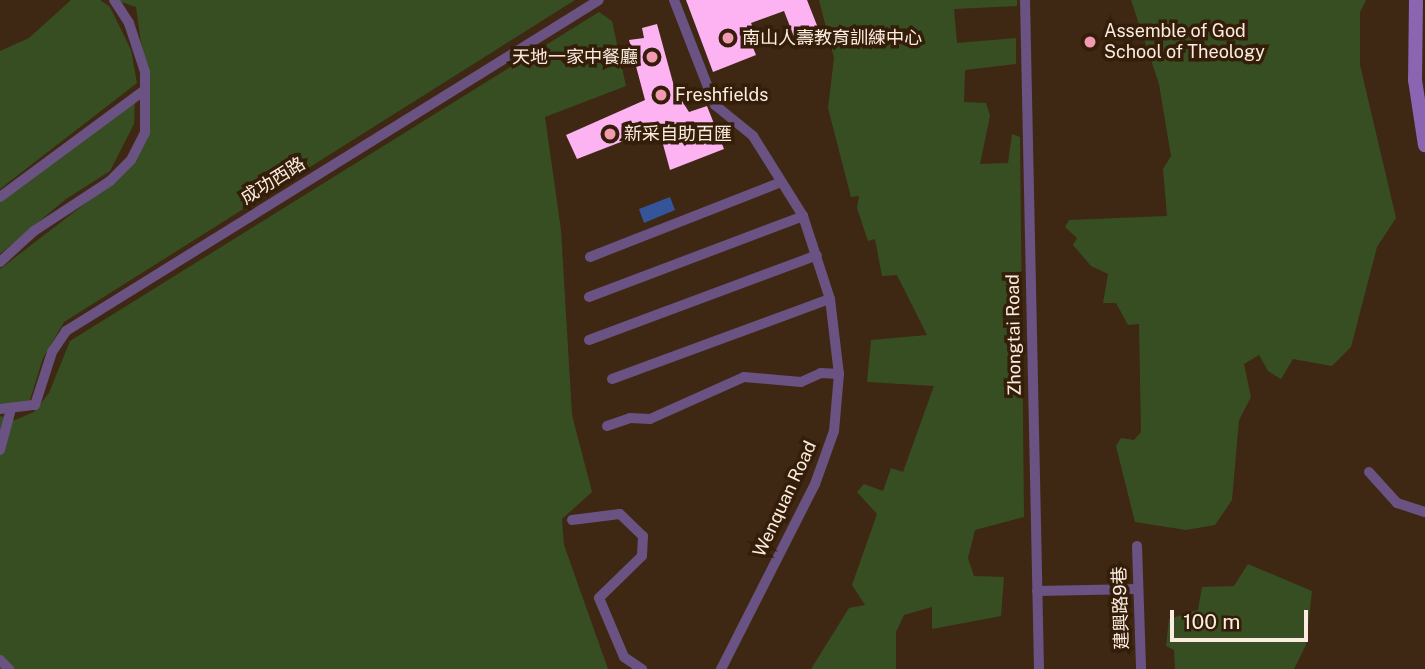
<!DOCTYPE html>
<meta charset="utf-8">
<style>
body{margin:0}
#map{position:relative;width:1425px;height:669px;overflow:hidden;background:#3e2813;font-family:"Public Sans","Noto Sans TC",sans-serif}
div>[style]{position:absolute}
[style*='--x']{left:calc(var(--x)*1px);top:calc(var(--y)*1px);width:calc(var(--w)*1px);rotate:calc(var(--a)*1deg)}
.green>*{inset:0;background:#374e22}
.water>*{inset:0;background:#36549a}
.building>*{inset:0;background:#fdb2f2}
.street>*{height:10px;margin:-5px;padding:0 5px;transform-origin:5px;border-radius:5px;background:#6a5282}
.secondary>*{height:14px;margin:-7px;padding:0 7px;transform-origin:7px;border-radius:7px;background:#8b64b2}
.dots>*{width:19px;height:19px;translate:-50% -50%;box-sizing:border-box;border:4px solid #341e09;border-radius:50%}
span{translate:-50% -50%;white-space:nowrap;text-align:center;line-height:1.15;-webkit-text-stroke:7px #341e09;paint-order:stroke}
.poi-label{font-size:18px;color:#fcece0}
.left{translate:0 -50%;text-align:left}
.right{translate:-100% -50%;text-align:right}
.street-label{font-size:18px;color:#fcece0}
.scale{position:absolute;left:1170px;top:610px;width:138px;height:32px;box-sizing:border-box;border:4px solid #fcece0;border-top:0;padding-left:9px;font-size:21px;line-height:24px;white-space:nowrap;color:#fcece0;-webkit-text-stroke:5px #341e09;paint-order:stroke}
</style>
<div id="map">
<div class="green">
<div style="clip-path:polygon(71px 0,100px 0,110px 7px,131px 50px,137px 83px,0 189px,0 51px,29px 38px)"></div>
<div style="clip-path:polygon(115px 0,575px 0,64px 322px,43px 358px,29px 403px,0 407px,0 269px,121px 176px,144px 129px,147px 87px,136px 7px)"></div>
<div style="clip-path:polygon(819px 0,1017px 0,1017px 6px,954px 9px,957px 43px,1016px 38px,1016px 64px,965px 70px,964px 102px,986px 103px,990px 116px,980px 164px,1008px 163px,1012px 134px,1020px 137px,1024px 517px,975px 530px,968px 558px,974px 576px,1004px 577px,1001px 616px,932px 629px,932px 607px,904px 615px,896px 632px,896px 669px,811px 669px,849px 608px,865px 605px,852px 585px,877px 514px,857px 492px,864px 484px,883px 491px,891px 468px,903px 472px,934px 386px,867px 382px,871px 340px,927px 335px,897px 275px,882px 276px,875px 239px,868px 241px,857px 208px,859px 196px,851px 197px,828px 108px,834px 58px)"></div>
<div style="clip-path:polygon(1131px 0,1366px 0,1360px 12px,1360px 65px,1396px 218px,1377px 247px,1351px 347px,1332px 366px,1293px 359px,1281px 379px,1268px 371px,1259px 355px,1244px 364px,1251px 397px,1239px 420px,1232px 500px,1215px 525px,1186px 530px,1135px 522px,1116px 446px,1121px 438px,1134px 440px,1141px 432px,1139px 324px,1128px 325px,1116px 303px,1103px 303px,1108px 274px,1091px 266px,1073px 245px,1077px 238px,1065px 227px,1069px 220px,1167px 216px,1163px 169px,1171px 156px,1159px 84px)"></div>
<div style="clip-path:polygon(599px 12px,612px 21px,626px 86px,545px 117px,561px 230px,572px 415px,592px 492px,562px 519px,564px 545px,608px 669px,0 669px,0 416px,15px 420px,34px 412px,49px 393px,70px 341px)"></div>
<div style="clip-path:polygon(135px 97px,134px 124px,110px 171px,66px 199px,0 254px,0 199px)"></div>
<div style="clip-path:polygon(1248px 564px,1312px 591px,1306px 645px,1294px 669px,1175px 669px,1174px 650px,1166px 646px,1169px 619px,1198px 610px,1202px 587px,1234px 586px)"></div>
</div>
<div class="water">
<div style="clip-path:polygon(670px 197px,675px 210px,644px 223px,639px 209px)"></div>
</div>
<div class="building">
<div style="clip-path:polygon(686px 0,807px 0,820px 33px,796px 42px,784px 11px,751px 23px,759px 43px,752px 45px,756px 55px,713px 72px)"></div>
<div style="clip-path:polygon(657px 24px,675px 90px,689px 112px,707px 106px,724px 149px,670px 170px,661px 137px,647px 142px,644px 133px,577px 159px,566px 135px,645px 100px,629px 40px,644px 38px,642px 28px)"></div>
</div>
<div class="street">
<div style="--x:674;--y:0;--w:113;--a:68.7"></div>
<div style="--x:715;--y:105;--w:49;--a:39.2"></div>
<div style="--x:753;--y:136;--w:94;--a:58"></div>
<div style="--x:803;--y:216;--w:87;--a:72"></div>
<div style="--x:830;--y:299;--w:76;--a:83.2"></div>
<div style="--x:839;--y:374;--w:57;--a:95"></div>
<div style="--x:834;--y:431;--w:56;--a:109.7"></div>
<div style="--x:815;--y:484;--w:208;--a:116.9"></div>
<div style="--x:1025;--y:0;--w:669;--a:88.8"></div>
<div style="--x:0;--y:197;--w:177;--a:-36.5"></div>
<div style="--x:590;--y:257;--w:205;--a:-21.4"></div>
<div style="--x:0;--y:262;--w:46;--a:-42.4"></div>
<div style="--x:34;--y:231;--w:91;--a:-33.3"></div>
<div style="--x:110;--y:181;--w:30;--a:-45"></div>
<div style="--x:131;--y:160;--w:30;--a:-63"></div>
<div style="--x:145;--y:133;--w:61;--a:-90"></div>
<div style="--x:145;--y:72;--w:52;--a:-108.1"></div>
<div style="--x:129;--y:23;--w:27;--a:-123"></div>
<div style="--x:589;--y:297;--w:229;--a:-20.7"></div>
<div style="--x:589;--y:340;--w:243;--a:-20.4"></div>
<div style="--x:612;--y:379;--w:232;--a:-20.2"></div>
<div style="--x:0;--y:409;--w:35;--a:-7"></div>
<div style="--x:35;--y:405;--w:56;--a:-72.2"></div>
<div style="--x:52;--y:352;--w:25;--a:-56"></div>
<div style="--x:66;--y:331;--w:627;--a:-31.84"></div>
<div style="--x:607;--y:426;--w:24;--a:-19"></div>
<div style="--x:630;--y:418;--w:20;--a:3"></div>
<div style="--x:650;--y:419;--w:103;--a:-24.1"></div>
<div style="--x:744;--y:377;--w:57;--a:5"></div>
<div style="--x:801;--y:382;--w:22;--a:-24"></div>
<div style="--x:821;--y:373;--w:18;--a:3"></div>
<div style="--x:0;--y:450;--w:39;--a:-75"></div>
<div style="--x:1369;--y:472;--w:42;--a:47.9"></div>
<div style="--x:1397;--y:503;--w:29;--a:18"></div>
<div style="--x:572;--y:520;--w:48;--a:-7.1"></div>
<div style="--x:620;--y:514;--w:32;--a:44"></div>
<div style="--x:643;--y:536;--w:20;--a:93"></div>
<div style="--x:642;--y:556;--w:60;--a:135.7"></div>
<div style="--x:599;--y:598;--w:64;--a:67"></div>
<div style="--x:624;--y:657;--w:22;--a:34"></div>
<div style="--x:1137;--y:546;--w:123;--a:88.1"></div>
<div style="--x:1037;--y:591;--w:101;--a:-1.1"></div>
<div style="--x:0;--y:660;--w:13;--a:45"></div>
</div>
<div class="secondary">
<div style="--x:1416;--y:0;--w:80;--a:90.7"></div>
<div style="--x:1415;--y:80;--w:66;--a:81.3"></div>
</div>
<div class="dots">
<div style="left:728px;top:38px;background:#f29aaf"></div>
<div style="left:1090px;top:42px;background:#f29aaf"></div>
<div style="left:652px;top:57px;background:#f29aaf"></div>
<div style="left:661px;top:95px;background:#f29aaf"></div>
<div style="left:610px;top:134px;background:#f29aaf"></div>
</div>
<div class="poi-label">
<span class="left" style="left:1104px;top:42px">Assemble of God<br>School of Theology</span>
<span class="left" style="left:742px;top:38px">南山人壽教育訓練中心</span>
<span class="right" style="left:638px;top:57px">天地一家中餐廳</span>
<span class="left" style="left:675px;top:95px">Freshfields</span>
<span class="left" style="left:624px;top:134px">新采自助百匯</span>
</div>
<div class="street-label">
<span style="left:273px;top:181px;rotate:-32deg">成功西路</span>
<span style="left:1014px;top:335px;rotate:-91deg">Zhongtai Road</span>
<span style="left:785px;top:499px;rotate:-65deg">Wenquan Road</span>
<span style="left:1121px;top:608px;rotate:-92deg">建興路9巷</span>
</div>
<div class="scale">100 m</div>
</div>
